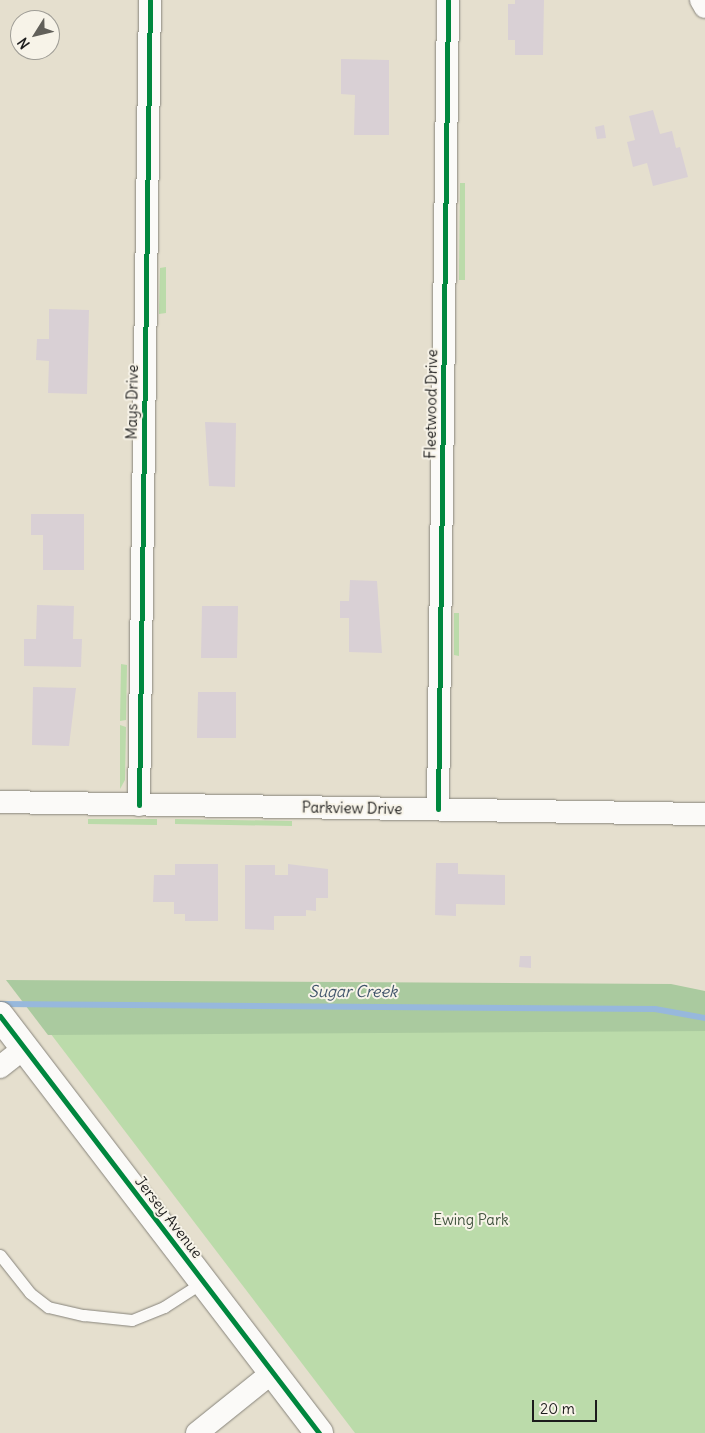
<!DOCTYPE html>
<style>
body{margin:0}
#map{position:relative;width:705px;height:1433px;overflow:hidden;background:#e5dfce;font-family:Delius,sans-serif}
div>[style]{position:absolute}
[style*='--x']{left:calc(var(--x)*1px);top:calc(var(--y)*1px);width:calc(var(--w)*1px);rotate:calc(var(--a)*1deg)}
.green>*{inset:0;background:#bbdbaa}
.forest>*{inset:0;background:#aaca9f}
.stream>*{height:6px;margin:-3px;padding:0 3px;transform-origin:3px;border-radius:3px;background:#97b8dc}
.building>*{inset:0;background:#d9d0d5}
.roads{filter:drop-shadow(0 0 1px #87847b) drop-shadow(0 0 1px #87847b)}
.service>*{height:11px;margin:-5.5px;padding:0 5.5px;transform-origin:5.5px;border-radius:5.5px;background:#fbfaf8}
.minor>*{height:22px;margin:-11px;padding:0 11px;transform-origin:11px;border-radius:11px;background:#fbfaf8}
.tertiary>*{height:28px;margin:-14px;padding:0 14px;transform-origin:14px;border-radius:14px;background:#fbfaf8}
.cycleway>*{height:5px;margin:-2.5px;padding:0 2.5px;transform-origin:2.5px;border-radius:2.5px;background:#00873e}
span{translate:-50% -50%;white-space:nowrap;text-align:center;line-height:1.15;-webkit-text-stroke:4px #f7f3e8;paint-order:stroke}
.street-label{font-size:15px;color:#1c1c1c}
.park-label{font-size:15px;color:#41543e}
.water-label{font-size:16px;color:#40546b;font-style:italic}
.north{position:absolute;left:10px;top:10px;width:50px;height:50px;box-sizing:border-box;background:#f7f3e8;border:1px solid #9f9d96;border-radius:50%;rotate:234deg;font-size:14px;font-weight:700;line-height:20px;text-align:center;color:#1c1c1c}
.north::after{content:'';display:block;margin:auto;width:18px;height:22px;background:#62605a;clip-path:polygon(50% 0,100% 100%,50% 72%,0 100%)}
.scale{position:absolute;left:532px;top:1400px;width:65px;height:22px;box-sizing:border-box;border:2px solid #1c1c1c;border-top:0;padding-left:6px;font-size:15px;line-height:18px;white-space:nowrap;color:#1c1c1c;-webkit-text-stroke:4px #f7f3e8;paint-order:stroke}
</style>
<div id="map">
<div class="green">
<div style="clip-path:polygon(460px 183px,465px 183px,465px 280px,459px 280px)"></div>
<div style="clip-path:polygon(166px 267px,166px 313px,159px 314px,160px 268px)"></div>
<div style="clip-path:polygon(454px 613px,459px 613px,459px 656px,454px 655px)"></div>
<div style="clip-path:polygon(121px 664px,127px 665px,126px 720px,120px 721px)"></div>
<div style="clip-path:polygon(120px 725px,126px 727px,125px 780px,120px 789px)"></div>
<div style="clip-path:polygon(88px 819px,157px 819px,157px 825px,88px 824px)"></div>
<div style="clip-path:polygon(175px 819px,292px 821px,292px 826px,175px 824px)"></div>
<div style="clip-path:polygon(28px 1004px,705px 1018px,705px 1433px,355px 1433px)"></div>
</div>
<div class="forest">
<div style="clip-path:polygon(6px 980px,671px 984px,705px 991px,705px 1031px,48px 1035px)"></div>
</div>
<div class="stream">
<div style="--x:0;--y:1004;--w:655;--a:0.44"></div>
<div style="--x:655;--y:1009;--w:51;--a:10.2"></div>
</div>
<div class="building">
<div style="clip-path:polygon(515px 0,544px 0,543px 55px,515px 55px,515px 40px,508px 40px,508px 4px,515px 4px)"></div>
<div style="clip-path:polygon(341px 59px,389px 60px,389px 135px,354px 135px,355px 95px,341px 94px)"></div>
<div style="clip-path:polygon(653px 110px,660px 134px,672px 131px,676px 148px,680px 147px,688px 177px,653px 186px,647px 163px,633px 167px,627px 142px,635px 140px,629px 116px)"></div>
<div style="clip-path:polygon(604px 125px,606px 138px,597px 139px,595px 127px)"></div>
<div style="clip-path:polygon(49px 309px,89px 310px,87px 394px,48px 393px,49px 361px,36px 360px,37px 339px,49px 339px)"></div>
<div style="clip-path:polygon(205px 422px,236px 423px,235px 487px,209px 486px)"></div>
<div style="clip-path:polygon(31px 514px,84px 514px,84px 570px,43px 570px,43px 535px,31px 535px)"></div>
<div style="clip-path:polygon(350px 580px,377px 581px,382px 653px,349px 652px,349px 618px,340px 618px,340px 601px,349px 601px)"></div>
<div style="clip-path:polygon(37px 605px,74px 606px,73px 639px,82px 639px,81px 667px,24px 666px,24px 639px,36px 639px)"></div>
<div style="clip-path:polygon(202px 606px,238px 606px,237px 658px,201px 658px)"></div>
<div style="clip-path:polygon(33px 687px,76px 688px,69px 746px,32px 745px)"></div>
<div style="clip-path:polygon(198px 692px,236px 692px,236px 738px,197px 738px)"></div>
<div style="clip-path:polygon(436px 863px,458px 863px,458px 874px,505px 875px,505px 905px,456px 904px,456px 916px,435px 915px)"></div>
<div style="clip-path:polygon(175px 864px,218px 864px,218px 921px,185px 921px,185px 914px,174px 914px,174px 902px,153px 902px,154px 875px,175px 875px)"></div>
<div style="clip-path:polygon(288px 864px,328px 869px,328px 898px,316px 898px,316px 911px,306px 910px,306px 916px,274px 916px,274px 930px,245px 929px,245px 865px,275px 865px,275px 875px,288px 875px)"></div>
<div style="clip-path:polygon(520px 956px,531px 956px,531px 968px,519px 967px)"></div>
</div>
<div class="roads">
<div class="service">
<div style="--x:0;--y:1255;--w:48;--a:51.7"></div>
<div style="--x:30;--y:1293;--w:23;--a:38"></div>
<div style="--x:48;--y:1307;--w:37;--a:13"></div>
<div style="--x:84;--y:1315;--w:48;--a:5.9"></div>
<div style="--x:132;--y:1320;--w:35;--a:-22"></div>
<div style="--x:164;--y:1307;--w:46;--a:-32.7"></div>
</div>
<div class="minor">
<div style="--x:701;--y:0;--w:8;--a:60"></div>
<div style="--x:0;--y:802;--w:705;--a:0.98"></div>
<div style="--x:139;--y:805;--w:805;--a:-89.22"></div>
<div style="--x:438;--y:809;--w:809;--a:-89.29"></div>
<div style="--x:0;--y:1067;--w:29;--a:-38"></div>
<div style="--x:197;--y:1433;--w:97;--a:-38.8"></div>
</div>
<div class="tertiary">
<div style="--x:0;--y:1016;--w:525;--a:52.58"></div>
</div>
</div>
<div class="cycleway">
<div style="--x:139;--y:805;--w:805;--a:-89.22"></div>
<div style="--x:438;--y:809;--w:809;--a:-89.29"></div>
<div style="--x:0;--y:1016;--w:525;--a:52.58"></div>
</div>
<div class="street-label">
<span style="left:132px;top:402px;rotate:-89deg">Mays Drive</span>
<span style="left:431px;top:404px;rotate:-89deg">Fleetwood Drive</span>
<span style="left:352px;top:808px;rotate:1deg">Parkview Drive</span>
<span style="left:169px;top:1217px;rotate:52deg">Jersey Avenue</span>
</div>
<div class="park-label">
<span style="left:471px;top:1220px">Ewing Park</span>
</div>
<div class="water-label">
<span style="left:353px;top:991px">Sugar Creek</span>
</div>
<div class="north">N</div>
<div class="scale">20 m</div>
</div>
